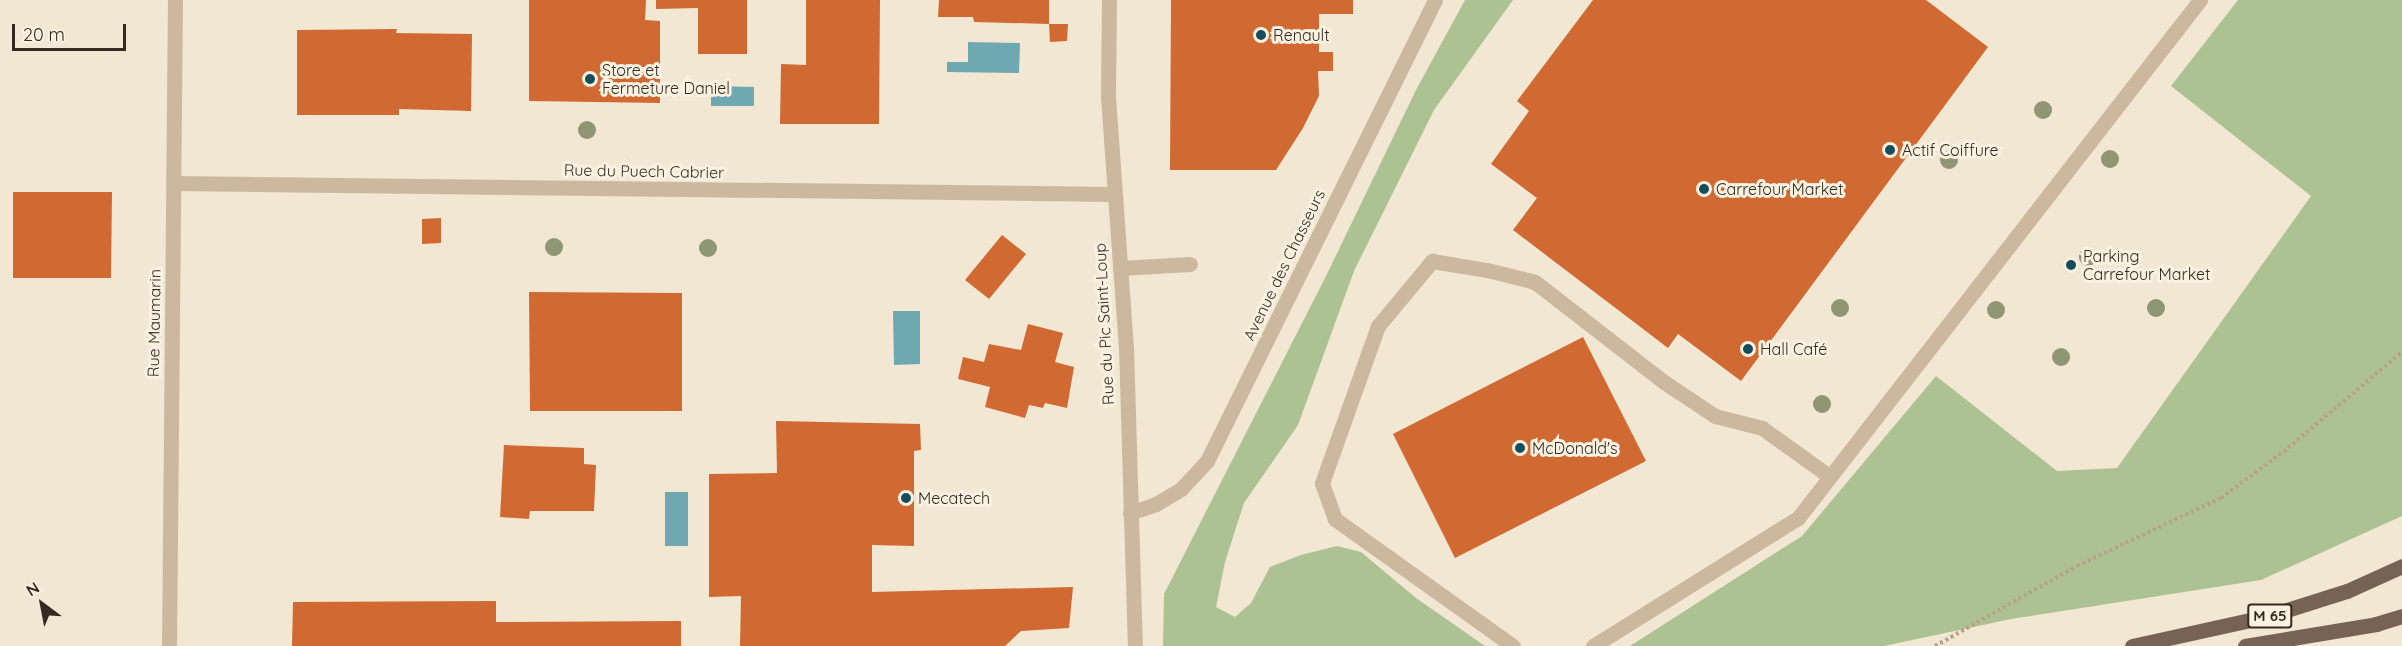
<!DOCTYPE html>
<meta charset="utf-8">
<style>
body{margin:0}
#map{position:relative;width:2402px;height:646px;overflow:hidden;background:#f2e7d3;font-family:Quicksand,sans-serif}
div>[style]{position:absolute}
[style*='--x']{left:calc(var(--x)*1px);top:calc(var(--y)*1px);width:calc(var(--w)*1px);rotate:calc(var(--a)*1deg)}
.green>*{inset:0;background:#adc293}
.water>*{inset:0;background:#70a8b2}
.building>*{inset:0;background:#d16933}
.path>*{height:4px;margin-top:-2px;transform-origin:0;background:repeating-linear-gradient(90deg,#b7a189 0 3px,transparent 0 6px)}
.service>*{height:15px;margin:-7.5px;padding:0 7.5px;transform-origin:7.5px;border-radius:7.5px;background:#cbb89f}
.minor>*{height:15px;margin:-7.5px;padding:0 7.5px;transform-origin:7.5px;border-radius:7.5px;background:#cbb89f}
.primary>*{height:15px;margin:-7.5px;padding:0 7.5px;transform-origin:7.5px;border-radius:7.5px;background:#776353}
.trees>*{width:18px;height:18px;margin:-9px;border-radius:50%;background:#8f9673}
.dots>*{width:16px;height:16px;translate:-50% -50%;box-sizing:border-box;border:3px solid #faf1e0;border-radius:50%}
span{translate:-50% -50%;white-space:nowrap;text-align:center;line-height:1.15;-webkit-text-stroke:6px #faf1e0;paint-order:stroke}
.shield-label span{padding:2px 4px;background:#faf1e0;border:2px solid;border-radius:4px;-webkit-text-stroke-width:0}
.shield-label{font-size:15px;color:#342a23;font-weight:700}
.poi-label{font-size:16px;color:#342a23}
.left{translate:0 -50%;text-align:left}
.street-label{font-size:16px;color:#342a23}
.north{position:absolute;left:12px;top:574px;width:60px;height:60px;-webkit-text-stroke:4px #faf1e0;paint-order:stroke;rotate:328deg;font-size:16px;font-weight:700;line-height:24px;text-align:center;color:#342a23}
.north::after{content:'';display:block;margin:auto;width:21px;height:27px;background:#342a23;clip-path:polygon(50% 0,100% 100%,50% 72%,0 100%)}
.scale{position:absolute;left:12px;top:24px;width:114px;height:27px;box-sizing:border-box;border:3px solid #342a23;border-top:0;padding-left:8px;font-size:18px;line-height:21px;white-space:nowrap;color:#342a23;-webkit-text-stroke:4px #faf1e0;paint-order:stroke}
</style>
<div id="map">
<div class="green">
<div style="clip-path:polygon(1465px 0,1513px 0,1434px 110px,1354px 271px,1298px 425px,1244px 503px,1225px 562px,1216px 607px,1235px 617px,1251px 603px,1270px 567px,1301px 555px,1337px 546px,1361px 552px,1416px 598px,1485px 646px,1163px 646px,1164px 594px,1326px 276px,1416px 90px)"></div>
<div style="clip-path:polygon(2238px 0,2402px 0,2402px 516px,2261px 580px,2011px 619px,1884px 646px,1630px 646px,1802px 536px,1936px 376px,2057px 471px,2117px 468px,2311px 196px,2171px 86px)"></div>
</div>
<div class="water">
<div style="clip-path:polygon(968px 42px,1020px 43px,1019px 73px,947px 72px,947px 62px,968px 62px)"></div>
<div style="clip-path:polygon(711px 86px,754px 87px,754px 106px,711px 106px)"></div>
<div style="clip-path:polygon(893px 311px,920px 311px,920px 364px,894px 365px)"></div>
<div style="clip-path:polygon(665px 492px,688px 492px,688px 546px,665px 546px)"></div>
</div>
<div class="building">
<div style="clip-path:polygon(529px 0,646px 0,645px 20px,660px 21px,660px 103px,529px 101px)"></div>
<div style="clip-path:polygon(656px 0,747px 0,747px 54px,698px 54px,698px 8px,656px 9px)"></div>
<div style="clip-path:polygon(806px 0,880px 0,879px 124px,780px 124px,781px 64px,806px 65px)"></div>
<div style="clip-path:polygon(939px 0,1049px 0,1049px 24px,974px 22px,973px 17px,938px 17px)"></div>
<div style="clip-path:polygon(1171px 0,1353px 0,1353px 14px,1319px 14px,1319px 52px,1333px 52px,1333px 71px,1318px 71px,1319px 96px,1303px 128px,1276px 170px,1170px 170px)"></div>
<div style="clip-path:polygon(1593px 0,1926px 0,1988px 47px,1741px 381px,1678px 334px,1668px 348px,1513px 230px,1537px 198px,1491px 164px,1529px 111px,1517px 101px)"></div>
<div style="clip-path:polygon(1049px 24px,1068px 24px,1067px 41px,1050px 42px)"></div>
<div style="clip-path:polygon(397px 29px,396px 33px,472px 34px,471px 111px,399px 109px,399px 115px,297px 115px,297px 30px)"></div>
<div style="clip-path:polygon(13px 192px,112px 192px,111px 278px,13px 278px)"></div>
<div style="clip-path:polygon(441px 218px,441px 243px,422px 244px,422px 219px)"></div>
<div style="clip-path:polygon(1002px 235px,1026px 254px,989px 299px,965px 280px)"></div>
<div style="clip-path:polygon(529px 292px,682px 293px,682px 411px,530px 411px)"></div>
<div style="clip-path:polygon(1028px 324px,1063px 333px,1055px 362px,1074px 367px,1067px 408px,1045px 403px,1043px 408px,1029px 405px,1025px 418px,985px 407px,990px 387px,958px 379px,963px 357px,984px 362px,989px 344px,1021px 350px)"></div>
<div style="clip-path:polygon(1583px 337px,1646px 461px,1455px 558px,1393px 434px)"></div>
<div style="clip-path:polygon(776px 421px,920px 424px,921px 450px,914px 451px,914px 546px,872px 545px,872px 592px,1073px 587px,1069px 628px,1021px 631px,1005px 646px,740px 646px,741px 596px,709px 597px,709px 474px,777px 473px)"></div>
<div style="clip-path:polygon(504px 445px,584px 448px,584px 464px,596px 465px,594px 511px,530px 511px,529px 519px,500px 517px)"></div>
<div style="clip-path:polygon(496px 601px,496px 622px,681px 621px,681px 646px,292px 646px,293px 602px)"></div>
</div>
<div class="path">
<div style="--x:1935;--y:646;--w:163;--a:-29.4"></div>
<div style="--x:2077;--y:566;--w:159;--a:-25.3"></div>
<div style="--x:2221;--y:498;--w:84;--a:-36.7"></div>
<div style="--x:2288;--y:448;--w:149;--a:-40.1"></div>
</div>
<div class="service">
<div style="--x:1120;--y:268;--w:70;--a:-3.3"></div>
<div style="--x:1513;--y:646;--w:219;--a:-144.5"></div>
<div style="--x:1335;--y:519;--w:38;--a:-110"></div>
<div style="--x:1322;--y:483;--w:167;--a:-70.4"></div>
<div style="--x:1378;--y:326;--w:85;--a:-50.3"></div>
<div style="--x:1432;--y:261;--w:56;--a:9.3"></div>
<div style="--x:1487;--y:270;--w:49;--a:14"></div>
<div style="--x:1535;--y:282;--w:163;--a:37.8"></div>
<div style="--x:1664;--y:382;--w:61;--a:33.7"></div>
<div style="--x:1715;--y:416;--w:49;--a:14.3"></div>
<div style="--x:1762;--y:428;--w:82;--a:35.6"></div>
<div style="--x:1593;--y:646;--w:242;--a:-32"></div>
<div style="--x:1798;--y:518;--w:656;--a:-52.19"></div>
</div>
<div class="minor">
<div style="--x:1109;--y:0;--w:97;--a:90.6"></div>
<div style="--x:1108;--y:97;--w:251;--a:85.9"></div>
<div style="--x:1126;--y:347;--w:299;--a:88.3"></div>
<div style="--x:174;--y:183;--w:940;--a:0.67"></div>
<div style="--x:1130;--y:513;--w:28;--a:-19"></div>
<div style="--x:1156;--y:504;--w:29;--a:-31"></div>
<div style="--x:1181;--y:489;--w:38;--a:-47"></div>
<div style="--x:1207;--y:461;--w:514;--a:-63.68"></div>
<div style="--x:169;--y:646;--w:646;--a:-89.47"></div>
</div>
<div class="primary">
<div style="--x:2132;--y:646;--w:139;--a:-12.4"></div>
<div style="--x:2268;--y:616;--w:83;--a:-17.6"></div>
<div style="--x:2347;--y:591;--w:60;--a:-24.4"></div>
<div style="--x:2245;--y:646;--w:133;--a:-9.5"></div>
<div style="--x:2376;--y:624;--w:27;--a:-17"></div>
</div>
<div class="trees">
<div style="left:2043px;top:110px"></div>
<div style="left:587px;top:130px"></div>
<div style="left:2110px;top:159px"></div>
<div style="left:1949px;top:160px"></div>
<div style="left:554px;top:247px"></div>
<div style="left:708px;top:248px"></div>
<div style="left:2088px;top:257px"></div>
<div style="left:1840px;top:308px"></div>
<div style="left:2156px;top:308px"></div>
<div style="left:1996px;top:310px"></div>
<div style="left:2061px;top:357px"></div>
<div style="left:1822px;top:404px"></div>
</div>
<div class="dots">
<div style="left:1261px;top:35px;background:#164d58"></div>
<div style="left:590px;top:79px;background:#164d58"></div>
<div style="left:1890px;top:150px;background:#164d58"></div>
<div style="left:1704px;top:189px;background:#164d58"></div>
<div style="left:2071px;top:265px;background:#164d58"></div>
<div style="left:1748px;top:349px;background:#164d58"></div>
<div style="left:1520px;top:448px;background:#164d58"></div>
<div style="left:906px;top:498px;background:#164d58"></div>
</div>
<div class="shield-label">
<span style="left:2270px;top:616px">M 65</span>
</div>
<div class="poi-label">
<span class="left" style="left:1273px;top:35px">Renault</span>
<span class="left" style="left:602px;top:79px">Store et<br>Fermeture Daniel</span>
<span class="left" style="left:1902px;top:150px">Actif Coiffure</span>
<span class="left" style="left:1716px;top:189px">Carrefour Market</span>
<span class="left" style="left:2083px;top:265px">Parking<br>Carrefour Market</span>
<span class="left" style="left:1760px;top:349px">Hall Café</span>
<span class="left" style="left:1532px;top:448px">McDonald's</span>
<span class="left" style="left:918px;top:498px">Mecatech</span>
</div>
<div class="street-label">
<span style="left:644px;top:171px;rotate:1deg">Rue du Puech Cabrier</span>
<span style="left:1284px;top:265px;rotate:-64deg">Avenue des Chasseurs</span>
<span style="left:154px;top:323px;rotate:-89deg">Rue Maumarin</span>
<span style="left:1104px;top:324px;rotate:-93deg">Rue du Pic Saint-Loup</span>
</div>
<div class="north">N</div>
<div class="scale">20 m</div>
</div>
